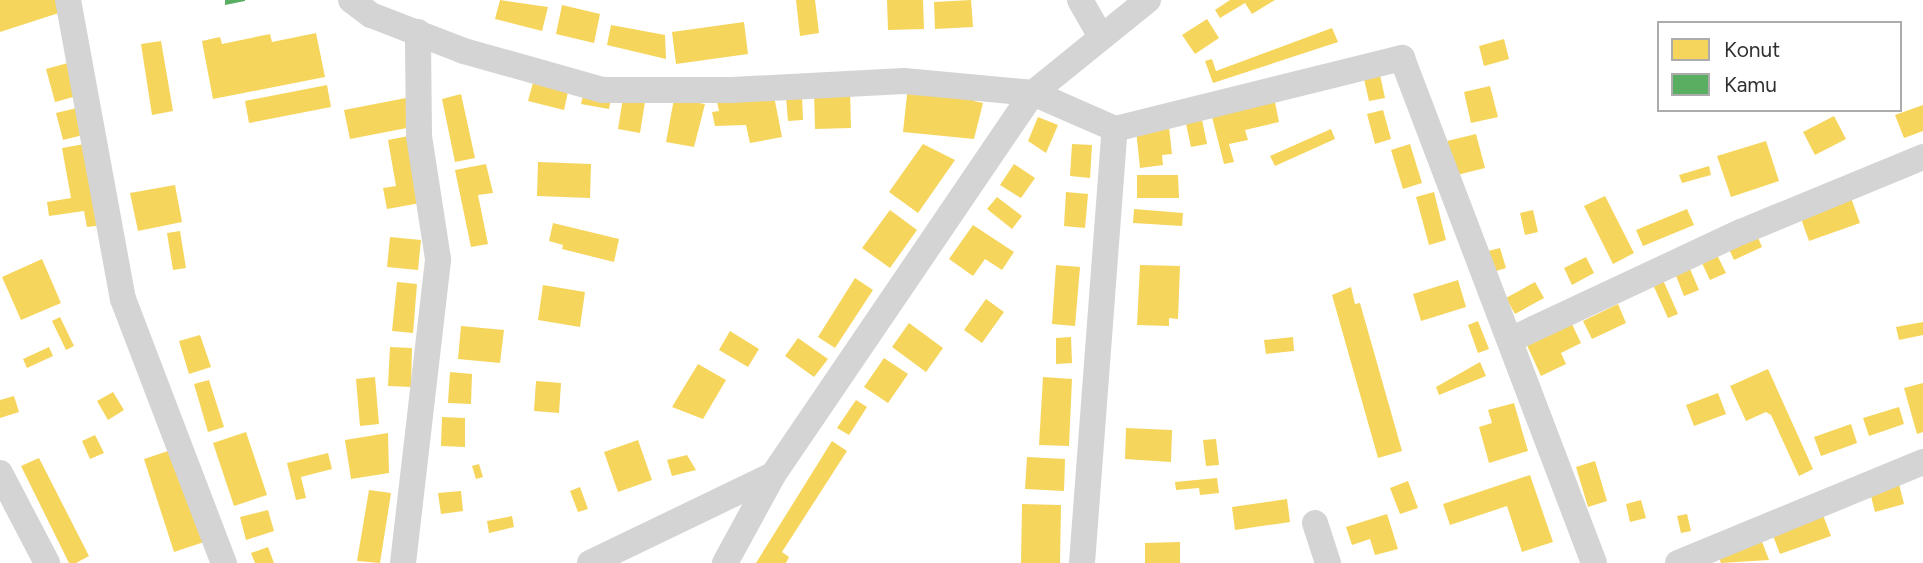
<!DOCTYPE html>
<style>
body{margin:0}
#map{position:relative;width:1923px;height:563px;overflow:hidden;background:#fff;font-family:Figtree,sans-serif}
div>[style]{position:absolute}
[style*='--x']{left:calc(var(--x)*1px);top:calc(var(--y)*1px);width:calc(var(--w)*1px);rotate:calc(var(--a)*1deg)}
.homes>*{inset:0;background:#f6d55c}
.public>*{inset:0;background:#5aae61}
.street>*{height:26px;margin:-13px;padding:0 13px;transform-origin:13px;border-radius:13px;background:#d4d4d4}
span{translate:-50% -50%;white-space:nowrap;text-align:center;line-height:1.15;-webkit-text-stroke:7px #fff;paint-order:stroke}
.legend{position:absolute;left:1657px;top:21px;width:245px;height:91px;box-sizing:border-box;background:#fff;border:2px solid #acacac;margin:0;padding:9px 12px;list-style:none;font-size:21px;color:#303030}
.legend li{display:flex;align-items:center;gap:14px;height:35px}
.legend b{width:35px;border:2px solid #acacac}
</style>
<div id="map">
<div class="homes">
<div style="clip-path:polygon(0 0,62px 0,65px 11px,0 32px)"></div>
<div style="clip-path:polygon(500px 0,548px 7px,542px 31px,495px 19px)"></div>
<div style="clip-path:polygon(796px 0,815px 0,819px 33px,800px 36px)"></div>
<div style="clip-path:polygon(887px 0,923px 0,924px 29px,888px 30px)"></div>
<div style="clip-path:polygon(971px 0,973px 27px,935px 29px,934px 2px)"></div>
<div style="clip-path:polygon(1230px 0,1275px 0,1252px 14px,1245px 3px,1220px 18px,1215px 10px)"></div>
<div style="clip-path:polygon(562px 5px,600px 14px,594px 43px,556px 34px)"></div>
<div style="clip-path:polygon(1207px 19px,1219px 38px,1195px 54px,1182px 35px)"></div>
<div style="clip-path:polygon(744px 22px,748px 54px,676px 64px,672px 32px)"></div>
<div style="clip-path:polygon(611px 25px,665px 35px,666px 59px,607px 45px)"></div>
<div style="clip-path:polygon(1332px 28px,1338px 42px,1213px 83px,1205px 61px,1212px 59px,1216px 71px)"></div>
<div style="clip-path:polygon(316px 33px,325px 77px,213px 99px,202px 41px,220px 37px,222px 44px,270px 34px,272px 42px)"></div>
<div style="clip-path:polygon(1504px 39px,1509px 59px,1484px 66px,1479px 46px)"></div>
<div style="clip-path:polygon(161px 41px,173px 111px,152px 115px,141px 44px)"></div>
<div style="clip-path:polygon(75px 61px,84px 94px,55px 102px,46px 69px)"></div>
<div style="clip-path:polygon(1380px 75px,1385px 98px,1369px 101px,1364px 79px)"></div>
<div style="clip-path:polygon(534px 79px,569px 87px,564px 110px,528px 101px)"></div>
<div style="clip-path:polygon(327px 85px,331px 107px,249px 123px,245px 101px)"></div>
<div style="clip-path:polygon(908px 86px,975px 94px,974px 101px,983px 103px,974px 139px,903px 132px)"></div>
<div style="clip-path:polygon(1490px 86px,1498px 117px,1471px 123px,1464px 92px)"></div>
<div style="clip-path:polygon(585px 88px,612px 94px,609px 109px,581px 104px)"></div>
<div style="clip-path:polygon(850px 90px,851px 128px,815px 129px,814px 91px)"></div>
<div style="clip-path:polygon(773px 91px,782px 137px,750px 143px,746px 125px,715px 126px,712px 112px,719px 111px,717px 102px)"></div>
<div style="clip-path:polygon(461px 94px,475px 158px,455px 162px,442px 99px)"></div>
<div style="clip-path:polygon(802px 96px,803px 120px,788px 121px,786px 97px)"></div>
<div style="clip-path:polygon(406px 98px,412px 127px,350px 139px,344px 110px)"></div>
<div style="clip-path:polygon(623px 98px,645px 102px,640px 133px,618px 129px)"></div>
<div style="clip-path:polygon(674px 99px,705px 104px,694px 147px,666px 142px)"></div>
<div style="clip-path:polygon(1275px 102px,1279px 122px,1245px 130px,1248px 140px,1229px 144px,1234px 162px,1224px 164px,1212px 117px)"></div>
<div style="clip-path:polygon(1923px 105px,1923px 131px,1904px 138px,1895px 115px)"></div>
<div style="clip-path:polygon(85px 106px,91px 133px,63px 140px,56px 113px)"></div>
<div style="clip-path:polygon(1383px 110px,1391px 139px,1375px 144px,1367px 114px)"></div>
<div style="clip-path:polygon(1201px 115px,1207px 144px,1191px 147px,1185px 119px)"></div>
<div style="clip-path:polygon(1834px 116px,1846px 139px,1815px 155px,1803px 132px)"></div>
<div style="clip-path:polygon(1038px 117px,1058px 125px,1046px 153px,1028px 141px)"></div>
<div style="clip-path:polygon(1169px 127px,1172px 154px,1162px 155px,1163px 165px,1140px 168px,1136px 130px)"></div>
<div style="clip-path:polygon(1331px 129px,1335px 139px,1275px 166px,1270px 156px)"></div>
<div style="clip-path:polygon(1476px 134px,1485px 168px,1457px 175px,1447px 141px)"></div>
<div style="clip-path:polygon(414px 135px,426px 202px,387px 209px,383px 188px,396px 186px,388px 140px)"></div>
<div style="clip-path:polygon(1766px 141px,1779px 181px,1731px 197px,1717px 156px)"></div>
<div style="clip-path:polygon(90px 143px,103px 225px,87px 227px,84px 211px,49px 216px,47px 202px,71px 198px,62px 148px)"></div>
<div style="clip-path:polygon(923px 144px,955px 160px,918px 213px,889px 192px)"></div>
<div style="clip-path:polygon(1072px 144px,1092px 145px,1090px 178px,1070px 176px)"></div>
<div style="clip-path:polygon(1410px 144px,1422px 183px,1403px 189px,1391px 150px)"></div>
<div style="clip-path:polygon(538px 162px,591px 164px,590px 198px,537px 196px)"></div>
<div style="clip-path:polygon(486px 164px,493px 193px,478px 195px,488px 244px,471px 247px,455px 170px)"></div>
<div style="clip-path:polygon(1014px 164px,1035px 178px,1021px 198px,1000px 185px)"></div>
<div style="clip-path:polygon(1709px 166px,1711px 175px,1682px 183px,1679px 175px)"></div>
<div style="clip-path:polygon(1137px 175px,1178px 175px,1179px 198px,1137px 198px)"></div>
<div style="clip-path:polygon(175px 185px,182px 222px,138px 231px,130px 193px)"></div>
<div style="clip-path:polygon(1066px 192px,1088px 194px,1085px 228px,1064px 226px)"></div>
<div style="clip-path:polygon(1434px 192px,1446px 240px,1429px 245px,1416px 197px)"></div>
<div style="clip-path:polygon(1850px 195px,1860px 223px,1809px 241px,1799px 213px)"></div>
<div style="clip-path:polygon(1605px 196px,1634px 253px,1613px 264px,1584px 206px)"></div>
<div style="clip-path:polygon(997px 197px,1022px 216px,1012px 229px,987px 209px)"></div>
<div style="clip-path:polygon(1134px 209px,1183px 213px,1182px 226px,1133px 223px)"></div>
<div style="clip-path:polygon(1687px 209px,1694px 225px,1643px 246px,1636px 230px)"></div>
<div style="clip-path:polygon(890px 210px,917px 230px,890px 268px,862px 248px)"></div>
<div style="clip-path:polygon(1533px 210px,1538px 232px,1525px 235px,1520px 213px)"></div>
<div style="clip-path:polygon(553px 223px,619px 239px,614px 262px,562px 249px,563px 245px,549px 241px)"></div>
<div style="clip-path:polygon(973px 225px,1014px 252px,1002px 270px,985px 259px,973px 276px,949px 259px)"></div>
<div style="clip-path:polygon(180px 231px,186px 268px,173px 270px,167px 233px)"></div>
<div style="clip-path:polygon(1756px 233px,1762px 247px,1734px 260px,1728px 247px)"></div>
<div style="clip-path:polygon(390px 237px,421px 240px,418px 270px,387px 267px)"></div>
<div style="clip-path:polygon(1500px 248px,1506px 268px,1493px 272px,1488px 251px)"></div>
<div style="clip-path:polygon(1715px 251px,1726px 273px,1710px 280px,1700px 259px)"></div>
<div style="clip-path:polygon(1586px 257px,1594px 273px,1572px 285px,1564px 268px)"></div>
<div style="clip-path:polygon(42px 259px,61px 303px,21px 320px,2px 277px)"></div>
<div style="clip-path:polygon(1687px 262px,1699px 290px,1684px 296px,1673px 268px)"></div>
<div style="clip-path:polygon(1056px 265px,1080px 267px,1075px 326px,1052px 324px)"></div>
<div style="clip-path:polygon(1140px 265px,1180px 266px,1178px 319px,1169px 318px,1169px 326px,1137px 325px)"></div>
<div style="clip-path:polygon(1660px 273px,1678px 314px,1668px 318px,1650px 278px)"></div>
<div style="clip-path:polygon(855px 278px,873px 290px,835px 348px,818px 337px)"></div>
<div style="clip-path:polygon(1458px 280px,1466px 307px,1421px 321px,1413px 294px)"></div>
<div style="clip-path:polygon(397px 282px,417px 284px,413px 333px,392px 331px)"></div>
<div style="clip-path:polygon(1535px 282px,1544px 298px,1515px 314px,1506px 298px)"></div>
<div style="clip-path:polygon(543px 285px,585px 292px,580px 327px,538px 320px)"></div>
<div style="clip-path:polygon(1351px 287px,1355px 304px,1360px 303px,1402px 451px,1378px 458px,1332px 295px)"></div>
<div style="clip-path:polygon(986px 299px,1004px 312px,982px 343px,964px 330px)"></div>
<div style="clip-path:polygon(1618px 304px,1626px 323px,1592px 339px,1583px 321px)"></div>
<div style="clip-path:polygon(60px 317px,74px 346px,66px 350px,52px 321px)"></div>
<div style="clip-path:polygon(1570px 320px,1581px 343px,1561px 353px,1566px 364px,1541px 376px,1525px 341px)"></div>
<div style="clip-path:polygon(1478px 321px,1489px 349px,1478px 353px,1468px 325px)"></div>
<div style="clip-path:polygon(1923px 322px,1923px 335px,1899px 340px,1896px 327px)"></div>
<div style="clip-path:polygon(909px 323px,943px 348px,926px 372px,892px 347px)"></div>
<div style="clip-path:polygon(461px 326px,504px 330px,500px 363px,458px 359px)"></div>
<div style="clip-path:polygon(730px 331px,759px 349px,748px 367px,719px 350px)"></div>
<div style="clip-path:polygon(200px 335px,211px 367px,189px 374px,179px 341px)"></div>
<div style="clip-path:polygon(1071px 337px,1072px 363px,1056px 364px,1056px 338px)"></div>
<div style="clip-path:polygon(1293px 337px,1294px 351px,1266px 354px,1264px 340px)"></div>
<div style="clip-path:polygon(798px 338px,828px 359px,814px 377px,785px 356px)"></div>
<div style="clip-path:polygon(49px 347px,53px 356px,27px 368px,23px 359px)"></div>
<div style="clip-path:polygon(390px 347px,412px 348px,411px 387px,388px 386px)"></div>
<div style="clip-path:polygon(884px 358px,908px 374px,888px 403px,864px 387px)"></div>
<div style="clip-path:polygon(1480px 362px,1486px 376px,1439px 395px,1436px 387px)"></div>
<div style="clip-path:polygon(698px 364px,726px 380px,703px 419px,672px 407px)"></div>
<div style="clip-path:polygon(1768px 369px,1813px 469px,1799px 476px,1771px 415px,1766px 412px,1746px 421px,1730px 386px)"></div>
<div style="clip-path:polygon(450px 372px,472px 374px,471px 404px,448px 403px)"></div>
<div style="clip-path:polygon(375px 377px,379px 424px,360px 426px,356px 379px)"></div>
<div style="clip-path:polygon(1043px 377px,1072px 379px,1069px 446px,1039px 445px)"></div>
<div style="clip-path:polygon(209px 380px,224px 427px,208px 432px,194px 384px)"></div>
<div style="clip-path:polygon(536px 381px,561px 383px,559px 413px,534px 411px)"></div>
<div style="clip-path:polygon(1923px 383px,1923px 432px,1917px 434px,1904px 388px)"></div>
<div style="clip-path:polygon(113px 392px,124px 410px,108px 420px,97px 401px)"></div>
<div style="clip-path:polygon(1718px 393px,1726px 414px,1694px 426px,1686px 405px)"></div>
<div style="clip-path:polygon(14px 396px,19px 412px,0 418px,0 400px)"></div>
<div style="clip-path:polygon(856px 400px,867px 407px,849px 435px,837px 428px)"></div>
<div style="clip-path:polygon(1514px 403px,1528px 451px,1489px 463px,1479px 427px,1492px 423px,1488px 410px)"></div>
<div style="clip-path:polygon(1899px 407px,1904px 424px,1869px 436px,1863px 418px)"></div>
<div style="clip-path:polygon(442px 417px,465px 418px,465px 447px,441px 446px)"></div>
<div style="clip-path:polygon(1851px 424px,1857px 443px,1821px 456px,1814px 437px)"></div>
<div style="clip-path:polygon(1126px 428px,1172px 430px,1171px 462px,1125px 459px)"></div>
<div style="clip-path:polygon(246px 432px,267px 495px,234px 506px,213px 443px)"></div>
<div style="clip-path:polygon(388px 433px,389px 473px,351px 479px,345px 440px)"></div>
<div style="clip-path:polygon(95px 435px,104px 453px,90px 459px,82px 441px)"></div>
<div style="clip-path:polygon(1216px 439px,1219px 465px,1206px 466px,1203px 440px)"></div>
<div style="clip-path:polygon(638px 440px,652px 480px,618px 492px,604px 452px)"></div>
<div style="clip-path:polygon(832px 441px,847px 451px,782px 552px,789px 557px,786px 563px,756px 563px)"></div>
<div style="clip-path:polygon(174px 449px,204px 542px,174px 552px,144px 459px)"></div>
<div style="clip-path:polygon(328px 453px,332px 469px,301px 477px,306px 498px,296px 500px,287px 463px)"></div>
<div style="clip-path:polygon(687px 455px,696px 470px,672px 476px,667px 460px)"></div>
<div style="clip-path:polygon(1027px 457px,1065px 459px,1064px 491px,1025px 489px)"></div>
<div style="clip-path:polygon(39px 458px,89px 556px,76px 563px,69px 563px,21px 466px)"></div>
<div style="clip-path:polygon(1595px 461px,1607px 501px,1588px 507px,1576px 467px)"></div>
<div style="clip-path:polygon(479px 464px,483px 477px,476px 479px,472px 466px)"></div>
<div style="clip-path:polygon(1530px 475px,1553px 542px,1522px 552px,1507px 506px,1450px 525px,1443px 504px)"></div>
<div style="clip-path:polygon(1217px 478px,1219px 493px,1200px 495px,1199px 488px,1176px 490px,1175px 482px)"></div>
<div style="clip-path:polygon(1408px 481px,1418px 508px,1400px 514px,1390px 488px)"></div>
<div style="clip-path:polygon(1899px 484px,1904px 504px,1875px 512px,1870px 492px)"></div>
<div style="clip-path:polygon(580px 487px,588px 509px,578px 512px,570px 491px)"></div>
<div style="clip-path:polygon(369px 490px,391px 493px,380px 563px,357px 561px)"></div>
<div style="clip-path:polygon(461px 491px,463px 511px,441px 514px,438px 493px)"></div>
<div style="clip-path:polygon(1287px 499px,1290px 522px,1235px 530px,1232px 507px)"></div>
<div style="clip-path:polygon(1641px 500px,1646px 518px,1630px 522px,1626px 504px)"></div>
<div style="clip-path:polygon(1022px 504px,1061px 505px,1060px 563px,1021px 563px)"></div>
<div style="clip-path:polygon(268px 510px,274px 531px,246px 540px,240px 517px)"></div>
<div style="clip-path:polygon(1387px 514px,1398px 549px,1375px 555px,1370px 539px,1352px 545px,1346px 527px)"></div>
<div style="clip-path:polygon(1687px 514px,1691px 531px,1681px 533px,1677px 516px)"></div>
<div style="clip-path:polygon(1823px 515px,1831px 536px,1780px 554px,1772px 533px)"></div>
<div style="clip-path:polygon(512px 516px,514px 527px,489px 533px,487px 521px)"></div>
<div style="clip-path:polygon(1761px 539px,1769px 560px,1721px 563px,1718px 555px)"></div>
<div style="clip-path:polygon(1180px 542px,1180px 563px,1145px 563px,1145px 543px)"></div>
<div style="clip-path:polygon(268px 547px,274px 563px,255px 563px,251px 553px)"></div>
</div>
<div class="public">
<div style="clip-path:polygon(225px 0,245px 0,245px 1px,225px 5px)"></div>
</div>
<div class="street">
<div style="--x:68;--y:0;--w:304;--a:79.6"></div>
<div style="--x:123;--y:299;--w:283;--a:69.1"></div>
<div style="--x:351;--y:0;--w:25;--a:37"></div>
<div style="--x:371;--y:15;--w:100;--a:21.2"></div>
<div style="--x:464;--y:51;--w:144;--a:15.7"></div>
<div style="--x:603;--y:90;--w:129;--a:0"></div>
<div style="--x:732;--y:90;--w:172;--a:-3"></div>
<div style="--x:904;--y:81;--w:130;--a:5.3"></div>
<div style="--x:1033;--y:93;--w:90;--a:23.7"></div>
<div style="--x:1115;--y:129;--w:296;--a:-13.9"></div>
<div style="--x:1402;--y:58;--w:540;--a:69.18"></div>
<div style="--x:1080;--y:0;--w:40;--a:60.3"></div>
<div style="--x:1510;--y:340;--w:255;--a:-25.1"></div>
<div style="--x:1741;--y:232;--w:197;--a:-22.4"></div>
<div style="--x:0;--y:473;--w:102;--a:62.4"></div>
<div style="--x:1315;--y:523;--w:42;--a:72"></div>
<div style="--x:403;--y:563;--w:306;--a:-83.4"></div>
<div style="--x:438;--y:259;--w:124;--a:-98.8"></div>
<div style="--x:419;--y:136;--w:104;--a:-90.6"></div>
<div style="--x:590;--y:563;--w:203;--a:-25.7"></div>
<div style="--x:725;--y:563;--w:100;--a:-61.4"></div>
<div style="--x:773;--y:475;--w:462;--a:-55.8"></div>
<div style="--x:1033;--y:93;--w:148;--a:-39"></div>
<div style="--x:1082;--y:563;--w:435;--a:-85.7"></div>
<div style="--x:1678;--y:563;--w:265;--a:-22.4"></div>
</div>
<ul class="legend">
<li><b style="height:19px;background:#f6d55c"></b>Konut</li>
<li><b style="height:19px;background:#5aae61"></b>Kamu</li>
</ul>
</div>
